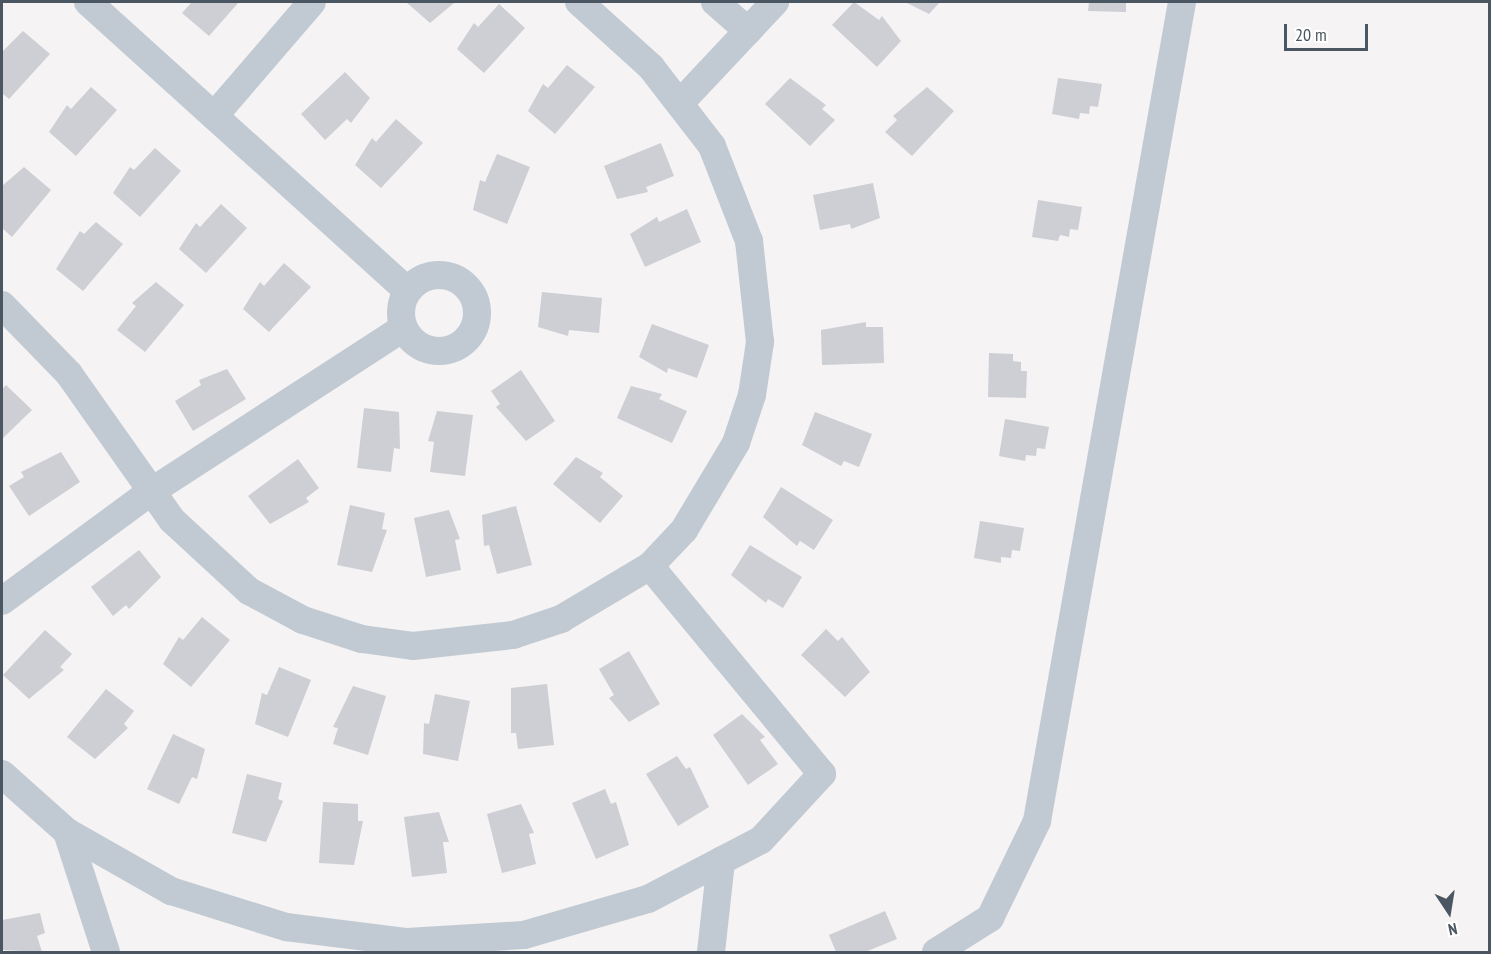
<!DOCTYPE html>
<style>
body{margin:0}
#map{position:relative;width:1491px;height:954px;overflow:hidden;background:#f5f3f3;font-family:"PT Sans Narrow",sans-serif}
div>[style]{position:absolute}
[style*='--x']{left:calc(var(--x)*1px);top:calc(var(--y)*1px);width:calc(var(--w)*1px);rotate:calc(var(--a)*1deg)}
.building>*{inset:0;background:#cdcfd5}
.minor>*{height:28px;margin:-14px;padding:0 14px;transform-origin:14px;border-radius:14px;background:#c1cad2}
.minor>.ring{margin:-14px;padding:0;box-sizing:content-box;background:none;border:28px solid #c1cad2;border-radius:50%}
span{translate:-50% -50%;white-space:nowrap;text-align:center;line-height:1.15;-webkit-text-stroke:6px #fff;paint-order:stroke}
.frame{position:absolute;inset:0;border:3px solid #4a5661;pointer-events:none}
.north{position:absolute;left:1419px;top:882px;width:60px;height:60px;-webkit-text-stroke:4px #fff;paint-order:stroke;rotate:168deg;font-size:16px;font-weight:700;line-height:24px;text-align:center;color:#4a5661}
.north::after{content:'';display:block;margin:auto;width:21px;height:27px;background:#4a5661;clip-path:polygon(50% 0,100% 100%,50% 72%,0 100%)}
.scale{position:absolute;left:1284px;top:24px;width:84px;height:27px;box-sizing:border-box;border:3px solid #4a5661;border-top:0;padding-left:8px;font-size:18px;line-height:21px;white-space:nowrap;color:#4a5661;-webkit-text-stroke:4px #fff;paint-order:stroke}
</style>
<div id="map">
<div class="building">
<div style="clip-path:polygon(192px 2px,239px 2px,209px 36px,182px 13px)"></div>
<div style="clip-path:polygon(406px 2px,452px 2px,454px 3px,430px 23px)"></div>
<div style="clip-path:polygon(854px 2px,879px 20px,882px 16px,901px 41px,877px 67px,832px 25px)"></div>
<div style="clip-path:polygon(905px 2px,940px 2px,929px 14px)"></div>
<div style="clip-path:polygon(1089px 2px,1126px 2px,1126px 12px,1088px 11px)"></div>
<div style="clip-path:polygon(499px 4px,525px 28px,484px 73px,457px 49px,474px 23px,478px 27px)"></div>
<div style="clip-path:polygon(23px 31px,50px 54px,9px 99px,2px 93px,2px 52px)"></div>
<div style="clip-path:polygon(567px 65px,595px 87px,555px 134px,528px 111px,543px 84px,548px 88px)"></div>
<div style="clip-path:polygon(345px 72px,370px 98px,351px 123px,347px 119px,325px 140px,301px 114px)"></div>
<div style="clip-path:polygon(790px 78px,826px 105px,822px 109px,835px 120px,810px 146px,765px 104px)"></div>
<div style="clip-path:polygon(1058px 78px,1102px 84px,1098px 107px,1090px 106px,1089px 114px,1080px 113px,1079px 119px,1052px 114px)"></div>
<div style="clip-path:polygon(91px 87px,117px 110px,76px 156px,49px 132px,67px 105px,71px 109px)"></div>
<div style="clip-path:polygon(927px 87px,954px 111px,912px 156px,885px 132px,897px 120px,893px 116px)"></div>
<div style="clip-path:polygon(396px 119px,423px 143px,381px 188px,355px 165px,372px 138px,376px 142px)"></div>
<div style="clip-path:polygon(661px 143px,674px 176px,646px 187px,648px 192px,617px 199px,604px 166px)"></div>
<div style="clip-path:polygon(155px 148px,181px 171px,140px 217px,113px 193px,130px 167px,134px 170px)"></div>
<div style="clip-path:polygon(497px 154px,530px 167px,507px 224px,473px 210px,480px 180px,485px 182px)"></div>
<div style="clip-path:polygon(24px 167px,51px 190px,12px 237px,2px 228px,2px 186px)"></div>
<div style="clip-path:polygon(873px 183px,880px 218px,851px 229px,850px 224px,820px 230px,813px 195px)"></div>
<div style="clip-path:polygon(1038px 200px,1082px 207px,1078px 230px,1070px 229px,1069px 237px,1060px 235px,1058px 241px,1032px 237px)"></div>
<div style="clip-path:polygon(221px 204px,247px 228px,206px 273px,179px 249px,196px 223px,200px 227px)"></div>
<div style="clip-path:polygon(687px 209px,701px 242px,645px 267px,630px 234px,657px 217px,659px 222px)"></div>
<div style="clip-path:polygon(96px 222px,123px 244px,83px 291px,56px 269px,80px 231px,84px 234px)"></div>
<div style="clip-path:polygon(284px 263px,311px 287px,269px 332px,243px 309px,260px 282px,264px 286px)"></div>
<div style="clip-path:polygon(156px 282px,184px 305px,145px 352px,117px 330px,136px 306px,132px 303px)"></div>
<div style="clip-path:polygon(542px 292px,602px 298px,599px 333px,569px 330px,568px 336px,538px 327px)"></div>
<div style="clip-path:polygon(866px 322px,866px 327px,883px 327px,884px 363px,822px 365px,821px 330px)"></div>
<div style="clip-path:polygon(652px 324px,709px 345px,697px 378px,668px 368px,667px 373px,639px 357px)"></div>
<div style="clip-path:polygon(989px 353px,1013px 354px,1013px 361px,1021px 362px,1021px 371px,1027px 371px,1026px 398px,988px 397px)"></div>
<div style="clip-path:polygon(227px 369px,246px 399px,193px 431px,175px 401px,201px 385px,199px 380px)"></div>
<div style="clip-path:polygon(521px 370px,555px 421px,526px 441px,496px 407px,500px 404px,491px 391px)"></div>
<div style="clip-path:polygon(6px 385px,32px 410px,2px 439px,2px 389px)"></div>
<div style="clip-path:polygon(631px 386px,662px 394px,659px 399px,687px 411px,672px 443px,617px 418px)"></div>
<div style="clip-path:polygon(364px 408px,399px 412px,400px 449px,394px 448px,391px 472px,357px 468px)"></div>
<div style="clip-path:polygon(437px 411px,473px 415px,465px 476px,430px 472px,434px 442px,428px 441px)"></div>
<div style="clip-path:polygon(815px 412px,872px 434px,859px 467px,844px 461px,841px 466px,802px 445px)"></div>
<div style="clip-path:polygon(1005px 419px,1049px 427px,1045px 449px,1037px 448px,1036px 456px,1026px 455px,1025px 461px,999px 456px)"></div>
<div style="clip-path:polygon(61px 452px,80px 482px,29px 516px,9px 486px,24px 477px,21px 472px)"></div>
<div style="clip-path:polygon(576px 457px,603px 473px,600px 477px,623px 496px,600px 523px,553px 484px)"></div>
<div style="clip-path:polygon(298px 459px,319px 488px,306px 498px,309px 502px,270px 524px,248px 496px)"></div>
<div style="clip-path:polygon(781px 487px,833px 520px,814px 550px,800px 541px,797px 546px,763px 517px)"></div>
<div style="clip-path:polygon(350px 505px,385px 513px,382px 529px,387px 530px,372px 572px,337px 565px)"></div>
<div style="clip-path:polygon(516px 506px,532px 565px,497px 574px,489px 545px,484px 546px,482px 515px)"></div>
<div style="clip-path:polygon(449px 510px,460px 539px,455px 540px,461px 570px,426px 577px,414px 518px)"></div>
<div style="clip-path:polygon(980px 521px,1024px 528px,1020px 551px,1012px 550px,1011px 558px,1001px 557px,1001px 563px,974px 558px)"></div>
<div style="clip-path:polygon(750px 545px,802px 577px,783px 608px,768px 599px,766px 603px,731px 575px)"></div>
<div style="clip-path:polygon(139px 550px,161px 577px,129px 609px,126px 605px,113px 616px,91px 587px)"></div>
<div style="clip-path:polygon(202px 617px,230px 640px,191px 687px,163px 664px,179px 637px,183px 640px)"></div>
<div style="clip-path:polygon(826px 629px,838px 641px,842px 637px,870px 672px,845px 697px,801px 655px)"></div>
<div style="clip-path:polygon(45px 630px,72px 654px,60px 667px,64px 670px,29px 699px,3px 675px)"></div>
<div style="clip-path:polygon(629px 651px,660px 704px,629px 722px,609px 698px,614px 695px,599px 669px)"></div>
<div style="clip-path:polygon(279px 667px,311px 680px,288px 737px,255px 724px,262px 693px,267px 695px)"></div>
<div style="clip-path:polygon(547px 684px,554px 745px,518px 749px,516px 733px,511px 733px,511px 688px)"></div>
<div style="clip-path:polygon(353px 686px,386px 696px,368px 755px,333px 744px,338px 728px,333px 727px)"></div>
<div style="clip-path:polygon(106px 689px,134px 711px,124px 724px,128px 728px,95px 759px,67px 737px)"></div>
<div style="clip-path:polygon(435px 694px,470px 701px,458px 761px,423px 754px,424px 723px,429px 724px)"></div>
<div style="clip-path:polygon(742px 714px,765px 737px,760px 740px,778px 764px,748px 785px,713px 735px)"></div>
<div style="clip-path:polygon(173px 734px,205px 749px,197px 779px,192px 777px,179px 804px,147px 789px)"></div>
<div style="clip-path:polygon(677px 756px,686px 769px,690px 767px,709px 807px,678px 826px,646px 774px)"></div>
<div style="clip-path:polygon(247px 774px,282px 783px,278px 799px,283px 801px,266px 842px,232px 833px)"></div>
<div style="clip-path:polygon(605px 789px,611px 804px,616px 802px,629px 845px,596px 859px,572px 803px)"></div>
<div style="clip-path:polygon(323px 802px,358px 804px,358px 821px,363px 821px,354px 865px,319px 863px)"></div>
<div style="clip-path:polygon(521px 804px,534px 833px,529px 834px,536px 864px,502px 873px,487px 814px)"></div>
<div style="clip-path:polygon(439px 812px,449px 842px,443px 842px,447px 873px,412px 877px,404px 817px)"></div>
<div style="clip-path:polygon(885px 911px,897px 939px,865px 952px,836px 952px,829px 935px)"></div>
<div style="clip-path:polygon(40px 913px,45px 933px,37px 936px,42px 952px,2px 950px,2px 920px)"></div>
</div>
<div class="minor">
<div style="--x:88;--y:2;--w:430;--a:42.1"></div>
<div style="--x:715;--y:2;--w:44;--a:41.3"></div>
<div style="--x:682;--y:101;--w:136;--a:-46.8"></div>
<div style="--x:214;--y:116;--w:150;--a:-49.3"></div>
<div class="ring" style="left:401px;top:275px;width:48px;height:48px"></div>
<div style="--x:2;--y:305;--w:96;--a:45.8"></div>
<div style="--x:69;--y:374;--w:179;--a:54.8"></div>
<div style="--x:172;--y:520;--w:105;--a:42.7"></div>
<div style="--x:249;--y:591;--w:61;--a:28.2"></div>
<div style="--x:303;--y:620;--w:62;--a:17.9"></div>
<div style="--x:362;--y:639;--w:51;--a:7.8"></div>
<div style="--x:413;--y:646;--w:101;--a:-6.3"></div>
<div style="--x:513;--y:635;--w:51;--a:-18.4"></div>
<div style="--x:561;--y:619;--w:104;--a:-30.8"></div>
<div style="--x:650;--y:566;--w:50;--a:-46.6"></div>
<div style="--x:684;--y:530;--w:101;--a:-59.1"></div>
<div style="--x:736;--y:443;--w:51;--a:-71.6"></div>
<div style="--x:752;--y:395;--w:54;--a:-81.4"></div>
<div style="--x:760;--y:342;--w:102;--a:-96.2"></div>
<div style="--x:749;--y:241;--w:102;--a:-111.3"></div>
<div style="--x:712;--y:146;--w:100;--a:-127.7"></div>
<div style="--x:651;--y:67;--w:97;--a:-137.9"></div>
<div style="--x:2;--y:601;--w:186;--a:-36.3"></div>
<div style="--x:152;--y:491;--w:299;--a:-33"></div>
<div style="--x:2;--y:774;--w:87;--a:41.7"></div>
<div style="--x:67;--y:832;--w:120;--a:29.6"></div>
<div style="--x:171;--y:891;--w:121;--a:17.4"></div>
<div style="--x:286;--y:927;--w:122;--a:7.1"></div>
<div style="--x:407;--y:942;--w:117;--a:-3.4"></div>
<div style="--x:524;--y:935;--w:129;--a:-16.2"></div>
<div style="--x:648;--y:899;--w:127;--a:-27.6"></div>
<div style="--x:761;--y:840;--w:90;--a:-47.3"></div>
<div style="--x:822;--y:774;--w:270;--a:-129.6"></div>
<div style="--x:67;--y:832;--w:126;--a:72"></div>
<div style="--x:711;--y:952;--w:92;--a:-83.7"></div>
<div style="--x:936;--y:952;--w:64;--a:-32.2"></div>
<div style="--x:990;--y:918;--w:108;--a:-64.1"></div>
<div style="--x:1037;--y:821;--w:832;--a:-79.96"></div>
</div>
<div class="frame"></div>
<div class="north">N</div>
<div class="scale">20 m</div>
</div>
